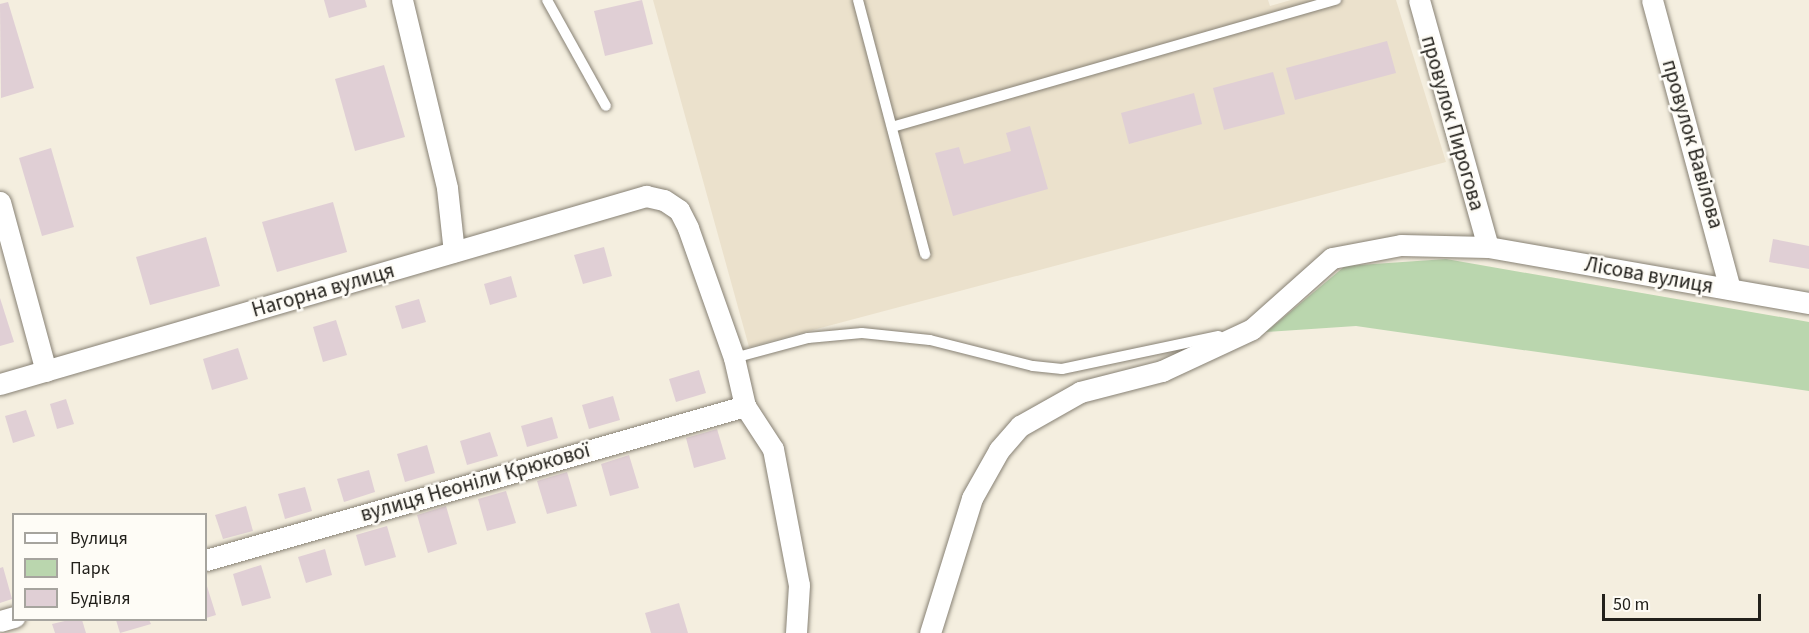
<!DOCTYPE html>
<meta charset="utf-8">
<style>
body{margin:0}
#map{position:relative;width:1809px;height:633px;overflow:hidden;background:#f4eedf;font-family:"Source Sans 3",sans-serif}
div>[style]{position:absolute}
[style*='--x']{left:calc(var(--x)*1px);top:calc(var(--y)*1px);width:calc(var(--w)*1px);rotate:calc(var(--a)*1deg)}
.built>*{inset:0;background:#ebe1cc}
.green>*{inset:0;background:#bad6ae}
.building>*{inset:0;background:#e0cfd5}
.roads{filter:drop-shadow(0 0 2px #878174) drop-shadow(0 0 2px #878174)}
.lane>*{height:10px;margin:-5px;padding:0 5px;transform-origin:5px;border-radius:5px;background:#fff}
.street>*{height:21px;margin:-10.5px;padding:0 10.5px;transform-origin:10.5px;border-radius:10.5px;background:#fff}
span{translate:-50% -50%;white-space:nowrap;text-align:center;line-height:1.15;-webkit-text-stroke:5px #fefcf6;paint-order:stroke}
.street-label{font-size:21px;color:#22201b}
.legend{position:absolute;left:12px;top:513px;width:195px;height:108px;box-sizing:border-box;background:#fefcf6;border:2px solid #a6a49e;margin:0;padding:8px 10px;list-style:none;font-size:18px;color:#22201b}
.legend li{display:flex;align-items:center;gap:12px;height:30px}
.legend b{width:30px;border:2px solid #a6a49e}
.scale{position:absolute;left:1602px;top:594px;width:159px;height:27px;box-sizing:border-box;border:3px solid #22201b;border-top:0;padding-left:8px;font-size:18px;line-height:21px;white-space:nowrap;color:#22201b;-webkit-text-stroke:4px #fefcf6;paint-order:stroke}
</style>
<div id="map">
<div class="built">
<div style="clip-path:polygon(653px 0,1268px 0,1270px 6px,1291px 0,1396px 0,1446px 162px,749px 347px)"></div>
</div>
<div class="green">
<div style="clip-path:polygon(1446px 259px,1809px 322px,1809px 391px,1356px 326px,1266px 332px,1345px 266px)"></div>
</div>
<div class="building">
<div style="clip-path:polygon(324px 0,365px 0,367px 7px,329px 18px)"></div>
<div style="clip-path:polygon(642px 0,653px 44px,605px 56px,594px 11px)"></div>
<div style="clip-path:polygon(8px 2px,34px 88px,1px 98px,0 4px)"></div>
<div style="clip-path:polygon(1387px 41px,1396px 73px,1295px 100px,1286px 68px)"></div>
<div style="clip-path:polygon(384px 65px,405px 137px,355px 151px,335px 79px)"></div>
<div style="clip-path:polygon(1273px 72px,1285px 114px,1224px 130px,1213px 88px)"></div>
<div style="clip-path:polygon(1194px 93px,1202px 124px,1129px 144px,1121px 113px)"></div>
<div style="clip-path:polygon(1030px 126px,1048px 189px,953px 216px,935px 153px,959px 147px,964px 164px,1011px 151px,1006px 133px)"></div>
<div style="clip-path:polygon(51px 148px,74px 227px,42px 236px,19px 158px)"></div>
<div style="clip-path:polygon(333px 202px,347px 252px,277px 272px,262px 222px)"></div>
<div style="clip-path:polygon(206px 237px,220px 286px,150px 305px,136px 257px)"></div>
<div style="clip-path:polygon(1773px 239px,1809px 246px,1809px 269px,1769px 262px)"></div>
<div style="clip-path:polygon(604px 247px,612px 276px,583px 284px,574px 255px)"></div>
<div style="clip-path:polygon(511px 276px,517px 297px,490px 305px,484px 284px)"></div>
<div style="clip-path:polygon(0 298px,14px 342px,0 346px)"></div>
<div style="clip-path:polygon(419px 299px,426px 322px,402px 329px,395px 306px)"></div>
<div style="clip-path:polygon(336px 320px,347px 355px,323px 362px,313px 327px)"></div>
<div style="clip-path:polygon(238px 348px,248px 379px,212px 390px,203px 359px)"></div>
<div style="clip-path:polygon(699px 370px,706px 393px,676px 402px,669px 379px)"></div>
<div style="clip-path:polygon(613px 396px,620px 420px,589px 429px,582px 405px)"></div>
<div style="clip-path:polygon(66px 399px,74px 424px,57px 429px,50px 404px)"></div>
<div style="clip-path:polygon(26px 410px,35px 436px,13px 443px,5px 416px)"></div>
<div style="clip-path:polygon(552px 417px,558px 438px,527px 447px,521px 426px)"></div>
<div style="clip-path:polygon(717px 429px,726px 459px,694px 468px,686px 438px)"></div>
<div style="clip-path:polygon(490px 432px,498px 456px,467px 465px,460px 441px)"></div>
<div style="clip-path:polygon(427px 445px,435px 473px,405px 482px,397px 454px)"></div>
<div style="clip-path:polygon(629px 455px,639px 488px,610px 496px,601px 464px)"></div>
<div style="clip-path:polygon(369px 470px,375px 492px,344px 502px,337px 479px)"></div>
<div style="clip-path:polygon(567px 472px,577px 506px,547px 514px,537px 481px)"></div>
<div style="clip-path:polygon(305px 487px,312px 511px,285px 519px,278px 494px)"></div>
<div style="clip-path:polygon(506px 491px,516px 523px,487px 531px,478px 499px)"></div>
<div style="clip-path:polygon(246px 506px,253px 531px,223px 539px,215px 515px)"></div>
<div style="clip-path:polygon(446px 506px,457px 544px,428px 553px,417px 515px)"></div>
<div style="clip-path:polygon(387px 526px,396px 557px,365px 566px,356px 535px)"></div>
<div style="clip-path:polygon(325px 549px,332px 575px,306px 583px,298px 557px)"></div>
<div style="clip-path:polygon(261px 565px,271px 598px,242px 606px,233px 574px)"></div>
<div style="clip-path:polygon(3px 567px,12px 599px,0 603px,0 568px)"></div>
<div style="clip-path:polygon(206px 583px,216px 615px,206px 618px)"></div>
<div style="clip-path:polygon(679px 603px,688px 633px,651px 633px,645px 613px)"></div>
<div style="clip-path:polygon(69px 620px,82px 620px,86px 633px,55px 633px,52px 624px)"></div>
<div style="clip-path:polygon(116px 620px,149px 620px,151px 624px,120px 633px)"></div>
</div>
<div class="roads">
<div class="lane">
<div style="--x:547;--y:0;--w:121;--a:60.9"></div>
<div style="--x:858;--y:0;--w:263;--a:75.2"></div>
<div style="--x:892;--y:127;--w:462;--a:-16"></div>
<div style="--x:734;--y:358;--w:77;--a:-15.1"></div>
<div style="--x:808;--y:338;--w:54;--a:-5.3"></div>
<div style="--x:862;--y:333;--w:68;--a:5.9"></div>
<div style="--x:930;--y:340;--w:106;--a:14.2"></div>
<div style="--x:1033;--y:366;--w:29;--a:6"></div>
<div style="--x:1062;--y:369;--w:160;--a:-11.9"></div>
</div>
<div class="street">
<div style="--x:402;--y:0;--w:193;--a:76.5"></div>
<div style="--x:447;--y:188;--w:64;--a:83.8"></div>
<div style="--x:1419;--y:0;--w:256;--a:74.4"></div>
<div style="--x:1652;--y:0;--w:299;--a:74.9"></div>
<div style="--x:0;--y:202;--w:175;--a:74.8"></div>
<div style="--x:0;--y:384;--w:673;--a:-16.23"></div>
<div style="--x:646;--y:196;--w:18;--a:13"></div>
<div style="--x:664;--y:200;--w:18;--a:34"></div>
<div style="--x:679;--y:210;--w:20;--a:63"></div>
<div style="--x:688;--y:228;--w:138;--a:70.5"></div>
<div style="--x:734;--y:358;--w:49;--a:77.1"></div>
<div style="--x:745;--y:406;--w:51;--a:56.9"></div>
<div style="--x:773;--y:449;--w:138;--a:79.2"></div>
<div style="--x:799;--y:585;--w:48;--a:93.6"></div>
<div style="--x:206;--y:560;--w:561;--a:-15.95"></div>
<div style="--x:0;--y:621;--w:15;--a:-16"></div>
<div style="--x:930;--y:633;--w:141;--a:-72.7"></div>
<div style="--x:972;--y:498;--w:55;--a:-60.6"></div>
<div style="--x:999;--y:450;--w:32;--a:-49"></div>
<div style="--x:1020;--y:426;--w:69;--a:-29.5"></div>
<div style="--x:1080;--y:392;--w:85;--a:-14.4"></div>
<div style="--x:1162;--y:371;--w:99;--a:-25"></div>
<div style="--x:1252;--y:329;--w:107;--a:-41.6"></div>
<div style="--x:1332;--y:258;--w:70;--a:-10.7"></div>
<div style="--x:1401;--y:245;--w:87;--a:1.3"></div>
<div style="--x:1488;--y:247;--w:326;--a:9.9"></div>
</div>
</div>
<div class="street-label">
<span style="left:1453px;top:123px;rotate:74deg">провулок Пирогова</span>
<span style="left:1693px;top:144px;rotate:74deg">провулок Вавілова</span>
<span style="left:1649px;top:275px;rotate:10deg">Лісова вулиця</span>
<span style="left:323px;top:290px;rotate:-16deg">Нагорна вулиця</span>
<span style="left:475px;top:482px;rotate:-16deg">вулиця Неоніли Крюкової</span>
</div>
<ul class="legend">
<li><b style="height:8px;background:#fff"></b>Вулиця</li>
<li><b style="height:16px;background:#bad6ae"></b>Парк</li>
<li><b style="height:16px;background:#e0cfd5"></b>Будівля</li>
</ul>
<div class="scale">50 m</div>
</div>
